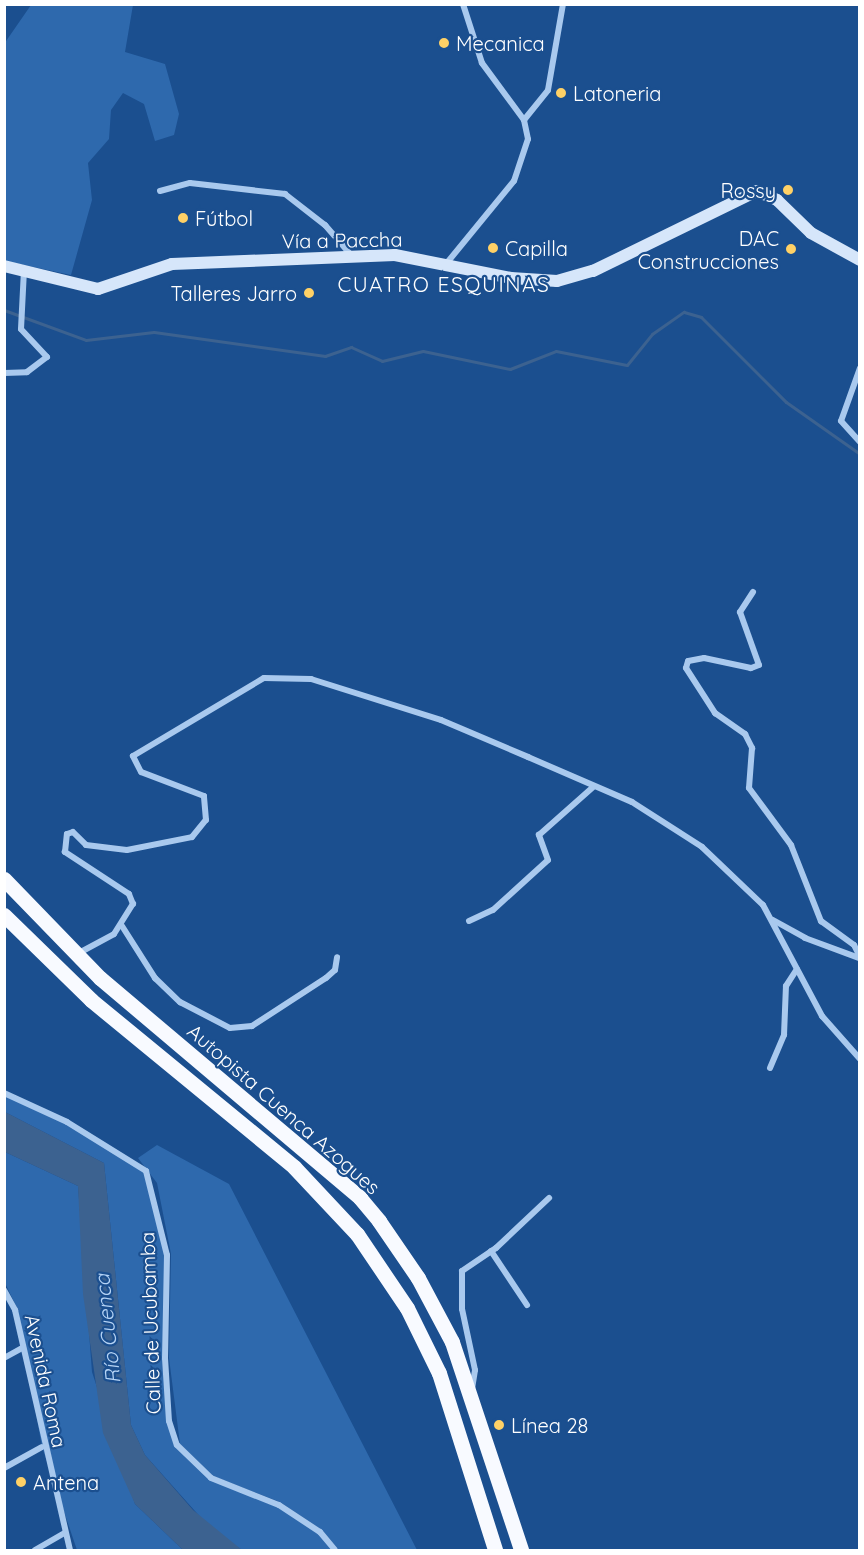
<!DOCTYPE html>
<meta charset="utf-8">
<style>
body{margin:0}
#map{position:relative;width:864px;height:1555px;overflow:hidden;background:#1b4f8f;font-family:Quicksand,sans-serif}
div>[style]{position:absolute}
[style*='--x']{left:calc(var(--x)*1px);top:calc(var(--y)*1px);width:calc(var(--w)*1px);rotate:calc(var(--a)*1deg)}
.green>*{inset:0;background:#2e69ad}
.water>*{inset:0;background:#3c6290}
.stream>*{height:3px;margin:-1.5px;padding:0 1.5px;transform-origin:1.5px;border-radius:1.5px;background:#3c6290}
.minor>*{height:6px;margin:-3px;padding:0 3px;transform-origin:3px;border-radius:3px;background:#a9c9ee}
.secondary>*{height:12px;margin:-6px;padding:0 6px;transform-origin:6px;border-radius:6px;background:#d6e6fa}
.trunk>*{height:15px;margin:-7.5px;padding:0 7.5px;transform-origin:7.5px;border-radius:7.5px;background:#f8faff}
.dots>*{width:16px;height:16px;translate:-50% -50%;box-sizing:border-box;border:3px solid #1b4f8f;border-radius:50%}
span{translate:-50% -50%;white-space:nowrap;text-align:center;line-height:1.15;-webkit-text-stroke:4.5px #1b4f8f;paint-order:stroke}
.poi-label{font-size:20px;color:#fff}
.left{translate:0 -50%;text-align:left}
.right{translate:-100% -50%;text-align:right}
.street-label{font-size:20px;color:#fff}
.neighbourhood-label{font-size:21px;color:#fff;letter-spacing:1.5px}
.water-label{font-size:21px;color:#b5d3f5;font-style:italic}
.frame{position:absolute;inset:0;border:6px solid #fff;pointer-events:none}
</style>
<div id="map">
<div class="green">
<div style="clip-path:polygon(31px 5px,133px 5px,125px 52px,165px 64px,179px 114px,174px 135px,155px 141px,144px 104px,123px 93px,111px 110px,109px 139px,88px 163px,92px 200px,71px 275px,5px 261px,4px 44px)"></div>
<div style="clip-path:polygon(5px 1093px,67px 1122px,146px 1171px,167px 1255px,165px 1358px,169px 1421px,177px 1445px,211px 1478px,279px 1505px,320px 1532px,335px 1550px,242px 1550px,211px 1529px,145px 1455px,131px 1425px,104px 1163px,5px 1112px)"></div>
<div style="clip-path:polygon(157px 1145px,229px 1184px,417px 1550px,339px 1550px,322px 1530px,280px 1502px,213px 1476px,180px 1444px,169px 1358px,171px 1254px,157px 1183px,138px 1158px)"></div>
<div style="clip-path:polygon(5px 1152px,78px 1186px,92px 1372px,135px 1504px,183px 1550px,77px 1550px,42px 1447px,17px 1308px,5px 1283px)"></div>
</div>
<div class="water">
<div style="clip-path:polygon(5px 1112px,104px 1163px,131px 1425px,145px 1455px,193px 1510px,242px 1550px,183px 1550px,135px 1504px,103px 1433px,83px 1294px,78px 1186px,5px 1152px)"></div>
</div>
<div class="stream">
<div style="--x:4;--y:310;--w:87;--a:20.1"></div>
<div style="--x:86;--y:340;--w:68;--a:-6.7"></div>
<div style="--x:154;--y:332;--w:173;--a:8"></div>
<div style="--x:325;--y:356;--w:28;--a:-19"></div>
<div style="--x:351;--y:347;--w:34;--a:24"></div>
<div style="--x:382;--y:361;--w:42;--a:-13.7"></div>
<div style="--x:423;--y:351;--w:89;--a:11.7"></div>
<div style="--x:510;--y:369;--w:49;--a:-21.4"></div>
<div style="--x:556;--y:351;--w:72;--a:11.2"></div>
<div style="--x:627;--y:365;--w:40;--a:-51"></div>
<div style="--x:652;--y:334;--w:39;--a:-35"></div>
<div style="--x:684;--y:312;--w:18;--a:16"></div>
<div style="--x:701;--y:317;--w:120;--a:45"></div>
<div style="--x:786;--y:402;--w:90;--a:35.1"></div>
</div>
<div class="minor">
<div style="--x:524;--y:120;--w:38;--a:-51"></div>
<div style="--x:548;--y:90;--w:87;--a:-80.1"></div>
<div style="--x:160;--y:191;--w:31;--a:-15"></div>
<div style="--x:190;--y:183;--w:96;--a:6.6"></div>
<div style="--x:285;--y:194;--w:51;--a:37.8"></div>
<div style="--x:325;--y:225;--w:40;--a:49"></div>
<div style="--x:446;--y:264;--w:107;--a:-50.7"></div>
<div style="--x:514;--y:181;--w:44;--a:-71.6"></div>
<div style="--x:528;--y:139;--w:19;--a:-102"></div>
<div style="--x:524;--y:120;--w:71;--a:-126.4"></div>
<div style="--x:482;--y:63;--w:62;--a:-107.9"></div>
<div style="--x:860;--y:368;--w:56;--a:109.7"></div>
<div style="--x:841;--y:421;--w:28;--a:48"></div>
<div style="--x:4;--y:373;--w:23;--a:-2"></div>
<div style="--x:27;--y:372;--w:25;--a:-37"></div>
<div style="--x:47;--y:357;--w:38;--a:-133"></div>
<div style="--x:21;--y:329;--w:59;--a:-87.1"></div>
<div style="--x:753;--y:592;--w:24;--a:123"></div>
<div style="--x:740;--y:612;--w:56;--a:70.3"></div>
<div style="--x:759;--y:665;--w:9;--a:159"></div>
<div style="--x:751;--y:668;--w:48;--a:-168"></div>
<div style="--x:704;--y:658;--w:16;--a:169"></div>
<div style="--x:688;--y:661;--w:7;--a:106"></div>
<div style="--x:686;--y:668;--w:54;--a:57.2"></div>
<div style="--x:715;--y:713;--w:37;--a:35"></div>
<div style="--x:745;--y:734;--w:16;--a:63"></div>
<div style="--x:752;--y:748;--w:40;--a:94.3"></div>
<div style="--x:749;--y:788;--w:71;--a:53.6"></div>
<div style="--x:791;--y:845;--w:82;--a:68.5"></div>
<div style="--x:821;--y:921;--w:41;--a:36"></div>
<div style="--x:854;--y:945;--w:13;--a:63"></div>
<div style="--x:773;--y:920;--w:37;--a:29"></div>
<div style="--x:805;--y:938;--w:58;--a:20.3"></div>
<div style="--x:469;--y:921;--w:26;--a:-25"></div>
<div style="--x:493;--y:910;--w:74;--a:-42.3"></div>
<div style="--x:548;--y:860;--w:27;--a:-110"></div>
<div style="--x:539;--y:835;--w:72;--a:-41.6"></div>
<div style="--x:122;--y:926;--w:62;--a:57.6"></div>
<div style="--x:155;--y:978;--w:35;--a:44"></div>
<div style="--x:180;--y:1002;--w:56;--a:27.5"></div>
<div style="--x:230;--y:1028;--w:22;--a:-5"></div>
<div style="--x:252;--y:1026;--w:88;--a:-33"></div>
<div style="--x:326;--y:978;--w:12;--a:-42"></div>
<div style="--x:335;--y:970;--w:13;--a:-81"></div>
<div style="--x:77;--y:954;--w:42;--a:-28.4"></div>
<div style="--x:114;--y:934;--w:36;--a:-58"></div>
<div style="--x:133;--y:904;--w:11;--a:-112"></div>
<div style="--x:129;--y:894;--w:77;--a:-146.7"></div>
<div style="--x:65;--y:852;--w:18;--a:-84"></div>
<div style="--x:67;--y:834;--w:6;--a:-18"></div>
<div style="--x:73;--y:832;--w:18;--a:45"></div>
<div style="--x:86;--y:845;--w:41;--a:7"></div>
<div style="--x:127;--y:850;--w:66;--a:-11.3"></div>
<div style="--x:192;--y:837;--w:22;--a:-51"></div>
<div style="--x:206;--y:820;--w:24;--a:-95"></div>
<div style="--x:204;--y:796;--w:67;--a:-159.1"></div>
<div style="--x:141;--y:772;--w:18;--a:-117"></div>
<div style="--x:133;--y:756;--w:152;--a:-30.8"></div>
<div style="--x:264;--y:678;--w:47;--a:1.2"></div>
<div style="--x:311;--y:679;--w:136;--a:17.5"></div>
<div style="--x:441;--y:720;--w:95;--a:23"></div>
<div style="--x:528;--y:757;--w:113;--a:23.4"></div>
<div style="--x:632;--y:802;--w:83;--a:32.7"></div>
<div style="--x:702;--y:847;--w:84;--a:43.6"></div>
<div style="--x:763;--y:905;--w:126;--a:62"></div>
<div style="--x:822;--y:1016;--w:57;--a:48.5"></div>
<div style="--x:770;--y:1068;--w:36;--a:-67"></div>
<div style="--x:784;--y:1035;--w:49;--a:-87.7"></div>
<div style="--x:786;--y:986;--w:20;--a:-57"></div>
<div style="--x:4;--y:1093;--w:69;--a:24.7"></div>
<div style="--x:67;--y:1122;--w:93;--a:31.8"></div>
<div style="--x:146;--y:1171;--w:87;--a:76"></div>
<div style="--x:167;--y:1255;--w:103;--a:91.1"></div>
<div style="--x:165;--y:1358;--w:63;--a:86.4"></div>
<div style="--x:169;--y:1421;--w:25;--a:72"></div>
<div style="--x:177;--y:1445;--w:47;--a:44.1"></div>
<div style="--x:211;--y:1478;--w:73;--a:21.7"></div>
<div style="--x:279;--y:1505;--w:49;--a:33.4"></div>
<div style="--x:320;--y:1532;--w:23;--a:50"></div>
<div style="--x:491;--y:1251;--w:65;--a:56.3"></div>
<div style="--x:4;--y:1290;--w:23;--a:61"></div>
<div style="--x:15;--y:1310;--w:246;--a:77.1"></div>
<div style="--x:4;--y:1358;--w:21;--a:-29"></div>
<div style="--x:472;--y:1389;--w:19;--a:-81"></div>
<div style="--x:475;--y:1370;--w:62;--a:-102"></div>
<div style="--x:462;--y:1309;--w:38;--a:-90"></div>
<div style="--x:462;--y:1271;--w:41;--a:-34.1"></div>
<div style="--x:496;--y:1248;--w:73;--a:-43.3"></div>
<div style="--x:4;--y:1468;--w:43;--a:-28.9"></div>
<div style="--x:35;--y:1550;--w:34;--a:-30"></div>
</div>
<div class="secondary">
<div style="--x:4;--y:266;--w:97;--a:13.7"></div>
<div style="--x:98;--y:289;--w:78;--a:-18.7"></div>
<div style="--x:172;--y:264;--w:223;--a:-2.3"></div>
<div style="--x:395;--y:255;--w:118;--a:11.2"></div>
<div style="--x:511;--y:278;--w:46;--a:3.7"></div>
<div style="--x:557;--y:281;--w:37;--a:-16"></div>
<div style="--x:593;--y:271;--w:182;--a:-26"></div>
<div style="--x:757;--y:191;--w:22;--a:24"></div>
<div style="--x:777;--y:200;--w:47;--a:44.1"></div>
<div style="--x:811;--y:233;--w:56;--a:28.9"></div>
</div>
<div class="trunk">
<div style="--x:4;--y:879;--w:138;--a:45.9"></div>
<div style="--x:100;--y:978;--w:341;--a:40.2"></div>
<div style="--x:360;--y:1198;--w:30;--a:50"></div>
<div style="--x:379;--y:1221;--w:69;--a:55.6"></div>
<div style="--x:418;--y:1278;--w:72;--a:62"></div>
<div style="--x:452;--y:1342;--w:219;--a:71.6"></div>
<div style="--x:4;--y:915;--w:122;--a:44.3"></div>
<div style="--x:91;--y:1000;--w:263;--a:39.4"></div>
<div style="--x:294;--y:1167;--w:92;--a:46.8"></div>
<div style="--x:357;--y:1234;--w:89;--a:56"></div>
<div style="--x:407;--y:1308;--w:72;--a:63.8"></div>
<div style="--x:439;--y:1373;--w:186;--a:72.4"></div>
</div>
<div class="dots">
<div style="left:444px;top:43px;background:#ffd166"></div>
<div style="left:561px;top:93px;background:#ffd166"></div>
<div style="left:788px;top:190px;background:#ffd166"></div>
<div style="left:183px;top:218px;background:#ffd166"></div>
<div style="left:493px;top:248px;background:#ffd166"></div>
<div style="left:791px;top:249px;background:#ffd166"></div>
<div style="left:309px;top:293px;background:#ffd166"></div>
<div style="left:499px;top:1425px;background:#ffd166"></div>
<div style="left:21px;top:1482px;background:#ffd166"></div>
</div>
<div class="poi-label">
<span class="left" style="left:456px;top:43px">Mecanica</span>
<span class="left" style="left:573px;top:93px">Latoneria</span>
<span class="right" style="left:776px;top:190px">Rossy</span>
<span class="left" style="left:195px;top:218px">Fútbol</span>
<span class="right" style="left:779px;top:250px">DAC<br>Construcciones</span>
<span class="left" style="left:505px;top:248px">Capilla</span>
<span class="right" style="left:297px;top:293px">Talleres Jarro</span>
<span class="left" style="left:511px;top:1425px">Línea 28</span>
<span class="left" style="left:33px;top:1482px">Antena</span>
</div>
<div class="street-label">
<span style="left:342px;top:240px;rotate:-1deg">Vía a Paccha</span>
<span style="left:284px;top:1109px;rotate:41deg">Autopista Cuenca Azogues</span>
<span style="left:150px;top:1323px;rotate:-92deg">Calle de Ucubamba</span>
<span style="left:46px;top:1381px;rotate:78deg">Avenida Roma</span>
</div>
<div class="neighbourhood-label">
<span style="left:444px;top:284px">CUATRO ESQUINAS</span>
</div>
<div class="water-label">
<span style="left:107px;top:1329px;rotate:-96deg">Río Cuenca</span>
</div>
<div class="frame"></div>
</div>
